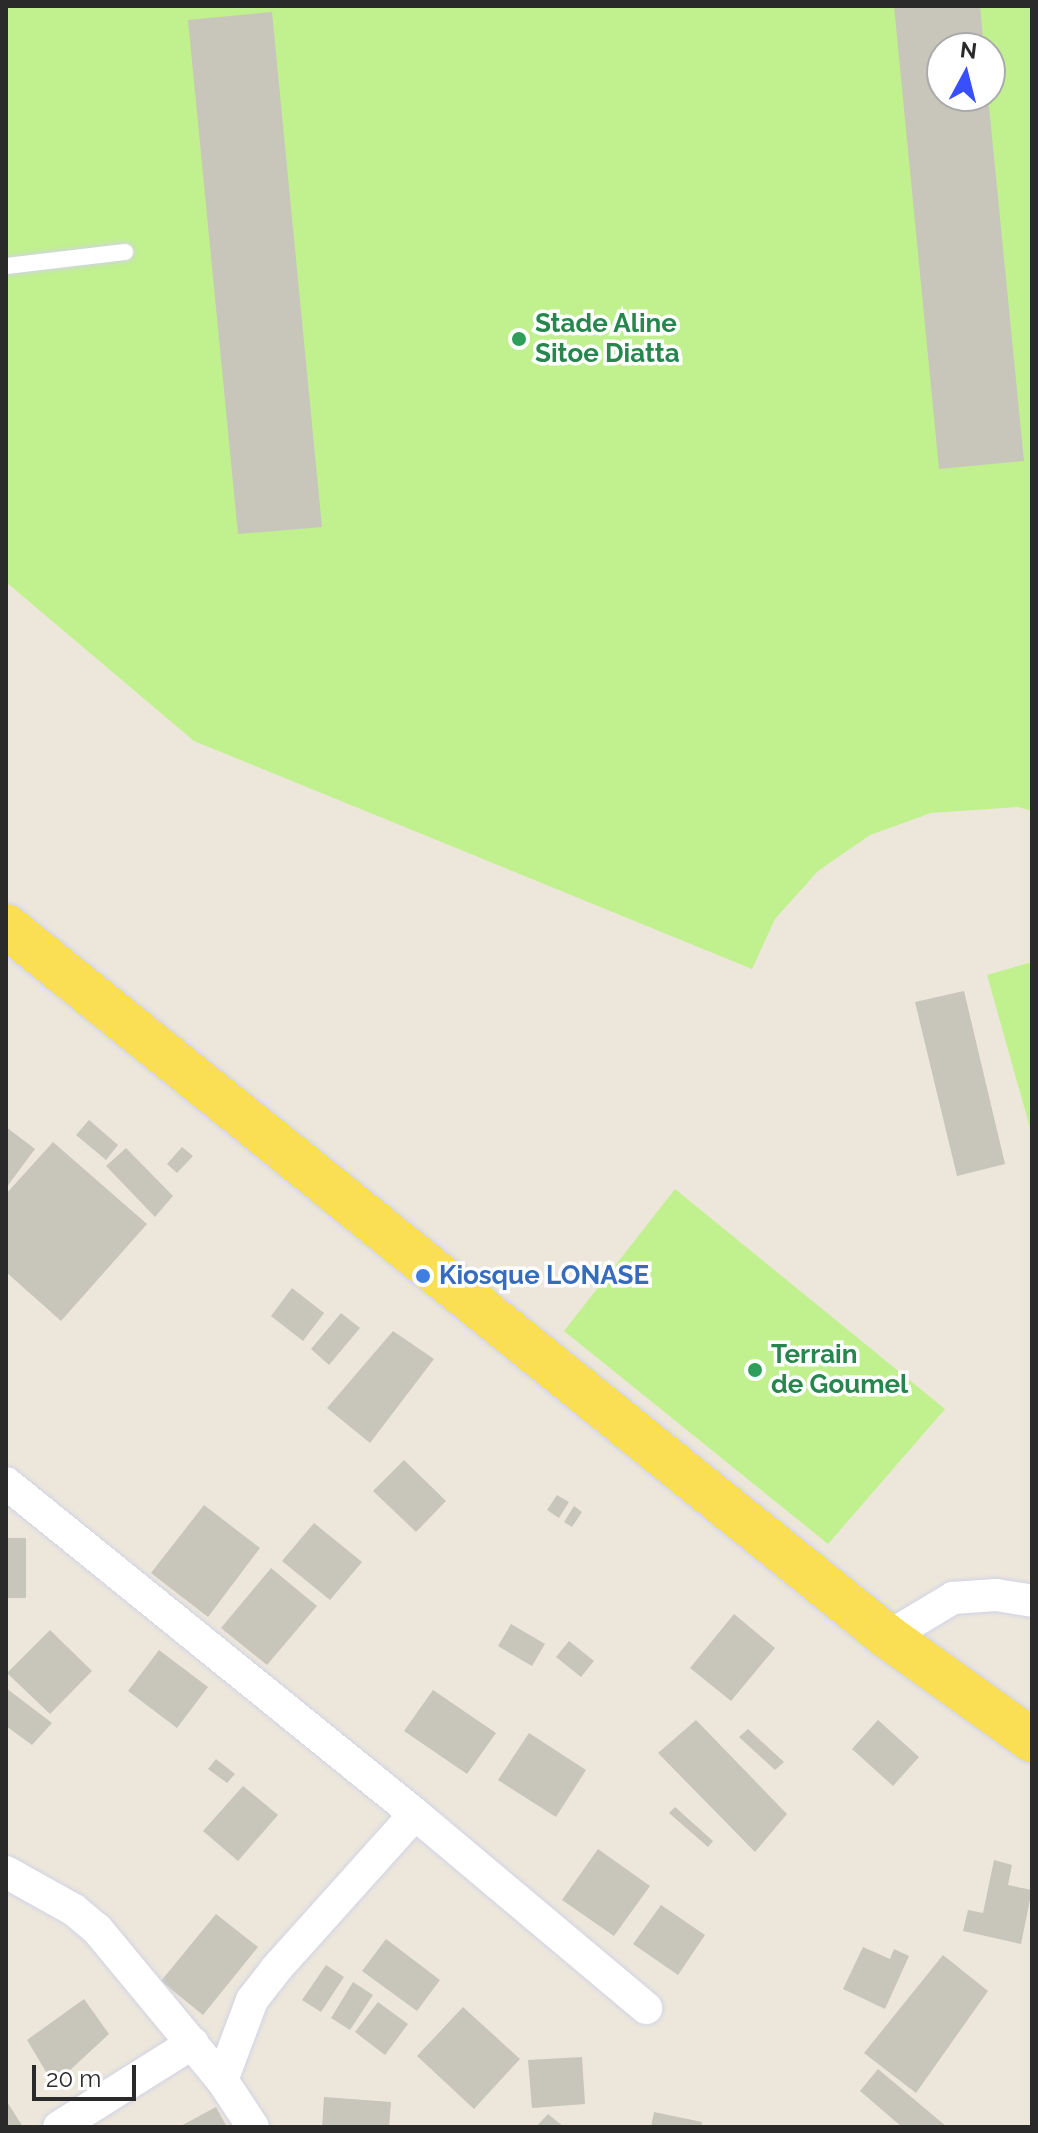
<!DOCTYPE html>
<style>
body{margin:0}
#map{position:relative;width:1038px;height:2133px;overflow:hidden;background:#ede7db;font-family:Raleway,sans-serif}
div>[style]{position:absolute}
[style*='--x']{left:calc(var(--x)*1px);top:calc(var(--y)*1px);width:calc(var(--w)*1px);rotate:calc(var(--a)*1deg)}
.pitch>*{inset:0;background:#c1f08f}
.building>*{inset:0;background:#c8c5ba}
.roads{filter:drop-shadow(0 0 2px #d1d3e4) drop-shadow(0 0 2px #d1d3e4)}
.service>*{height:16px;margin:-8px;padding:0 8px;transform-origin:8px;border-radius:8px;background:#fff}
.minor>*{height:32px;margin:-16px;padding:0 16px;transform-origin:16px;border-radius:16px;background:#fff}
.primary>*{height:44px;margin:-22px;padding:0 22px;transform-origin:22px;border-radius:22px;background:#fade54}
.dots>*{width:22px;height:22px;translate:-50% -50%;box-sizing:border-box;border:4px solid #fff;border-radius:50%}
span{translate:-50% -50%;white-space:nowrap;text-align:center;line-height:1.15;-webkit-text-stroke:7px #fff;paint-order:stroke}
.leisure-label{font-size:26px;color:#27864d;font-weight:700}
.left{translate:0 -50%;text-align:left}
.shop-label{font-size:26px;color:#366cbe;font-weight:700}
.frame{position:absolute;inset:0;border:8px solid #2a2a2a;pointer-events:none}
.north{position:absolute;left:926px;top:32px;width:80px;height:80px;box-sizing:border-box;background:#fff;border:2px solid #aaa;border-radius:50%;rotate:7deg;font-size:22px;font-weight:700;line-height:32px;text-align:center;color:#2a2a2a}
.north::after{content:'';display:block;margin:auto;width:28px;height:36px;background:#374fff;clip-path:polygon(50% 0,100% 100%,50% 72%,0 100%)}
.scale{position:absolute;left:32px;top:2065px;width:104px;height:36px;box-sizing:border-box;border:4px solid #2a2a2a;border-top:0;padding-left:10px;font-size:24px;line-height:28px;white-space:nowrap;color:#2a2a2a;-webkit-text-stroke:6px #fff;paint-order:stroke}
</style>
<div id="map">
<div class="pitch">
<div style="clip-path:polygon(evenodd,6px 6px,1032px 6px,1032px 811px,1018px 807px,931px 813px,870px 835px,818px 871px,775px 919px,752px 969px,194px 741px,6px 582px,6px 6px,942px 48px,990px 48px,990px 96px,942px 96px,942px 48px)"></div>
<div style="clip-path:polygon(1032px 962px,1032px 1135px,987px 975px)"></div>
<div style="clip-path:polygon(675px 1189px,945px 1409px,828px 1544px,564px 1331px)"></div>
</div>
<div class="building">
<div style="clip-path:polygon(894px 6px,980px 6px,984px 48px,942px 48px,942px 96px,988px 96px,1024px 461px,939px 469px)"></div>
<div style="clip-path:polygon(272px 12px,322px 527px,238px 534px,188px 20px)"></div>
<div style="clip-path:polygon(964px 991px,1005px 1164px,957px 1176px,915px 1002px)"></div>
<div style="clip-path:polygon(89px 1120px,118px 1145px,106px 1160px,76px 1135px)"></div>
<div style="clip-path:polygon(6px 1127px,35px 1149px,6px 1188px)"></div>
<div style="clip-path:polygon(53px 1142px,147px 1224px,61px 1321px,6px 1272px,6px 1194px)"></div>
<div style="clip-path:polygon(182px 1147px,193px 1156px,177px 1173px,167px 1164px)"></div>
<div style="clip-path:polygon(126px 1148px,173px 1196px,155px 1217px,106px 1166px)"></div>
<div style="clip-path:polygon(292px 1288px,324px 1313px,303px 1341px,271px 1316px)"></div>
<div style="clip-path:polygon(341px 1313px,360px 1328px,329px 1365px,311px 1349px)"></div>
<div style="clip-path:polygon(393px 1331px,434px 1359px,370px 1443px,327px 1408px)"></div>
<div style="clip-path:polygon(404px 1460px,446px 1501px,416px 1532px,373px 1491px)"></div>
<div style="clip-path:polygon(557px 1495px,569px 1502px,559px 1518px,547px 1510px)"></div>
<div style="clip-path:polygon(204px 1505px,260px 1548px,208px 1617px,151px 1573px)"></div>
<div style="clip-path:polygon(574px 1506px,582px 1512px,572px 1527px,564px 1522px)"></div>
<div style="clip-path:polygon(314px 1523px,362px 1562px,330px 1600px,282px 1561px)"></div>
<div style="clip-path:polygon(6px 1538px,26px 1538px,26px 1598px,6px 1598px)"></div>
<div style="clip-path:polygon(271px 1568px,317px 1606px,267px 1665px,221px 1628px)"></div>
<div style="clip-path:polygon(734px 1614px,775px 1648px,731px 1701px,690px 1668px)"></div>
<div style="clip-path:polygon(511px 1624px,545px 1644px,532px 1666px,498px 1646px)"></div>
<div style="clip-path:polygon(50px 1630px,92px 1671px,50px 1714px,7px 1673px)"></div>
<div style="clip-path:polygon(569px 1641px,594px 1661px,581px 1677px,556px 1657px)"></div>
<div style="clip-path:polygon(159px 1650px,208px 1687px,177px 1728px,128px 1691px)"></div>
<div style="clip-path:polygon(6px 1688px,52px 1723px,32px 1745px,6px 1726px)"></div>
<div style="clip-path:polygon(433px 1690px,496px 1733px,467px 1774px,404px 1731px)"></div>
<div style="clip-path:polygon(696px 1720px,787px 1814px,755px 1852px,658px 1753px)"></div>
<div style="clip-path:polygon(878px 1720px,919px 1757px,893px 1786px,852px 1749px)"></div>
<div style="clip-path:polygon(748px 1729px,784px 1762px,775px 1770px,739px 1737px)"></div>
<div style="clip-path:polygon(529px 1733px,586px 1770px,556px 1817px,498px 1780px)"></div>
<div style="clip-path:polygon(216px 1759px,235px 1774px,227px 1783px,208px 1769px)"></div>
<div style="clip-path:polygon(243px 1786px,278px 1815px,238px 1861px,203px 1831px)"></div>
<div style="clip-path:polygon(675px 1807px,713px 1841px,708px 1847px,669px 1813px)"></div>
<div style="clip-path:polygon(598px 1849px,650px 1886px,614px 1936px,562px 1900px)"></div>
<div style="clip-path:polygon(994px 1860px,1012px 1865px,1008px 1885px,1032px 1890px,1021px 1944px,963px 1931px,968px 1910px,983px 1913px)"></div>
<div style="clip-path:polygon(661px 1905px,705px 1935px,678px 1975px,633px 1944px)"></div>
<div style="clip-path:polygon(216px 1914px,258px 1947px,203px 2015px,161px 1981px)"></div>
<div style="clip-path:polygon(386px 1939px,440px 1980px,417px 2011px,362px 1971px)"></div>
<div style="clip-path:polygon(863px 1947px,890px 1959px,894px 1949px,909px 1956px,885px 2009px,843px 1989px)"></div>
<div style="clip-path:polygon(943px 1955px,988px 1991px,916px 2093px,864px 2053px)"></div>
<div style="clip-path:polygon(326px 1965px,344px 1977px,321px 2012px,302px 2000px)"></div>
<div style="clip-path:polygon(353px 1982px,373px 1995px,350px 2030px,331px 2018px)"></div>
<div style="clip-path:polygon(84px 1999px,109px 2034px,54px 2085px,27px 2040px)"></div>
<div style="clip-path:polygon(378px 2002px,408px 2024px,385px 2055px,355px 2032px)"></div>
<div style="clip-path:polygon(463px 2007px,520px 2059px,474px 2109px,417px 2056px)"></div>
<div style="clip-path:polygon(582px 2057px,585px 2104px,532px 2108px,528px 2060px)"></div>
<div style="clip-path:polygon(878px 2069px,947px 2127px,902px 2127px,860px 2091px)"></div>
<div style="clip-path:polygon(324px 2097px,391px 2102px,389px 2127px,322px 2127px)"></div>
<div style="clip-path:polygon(6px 2100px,23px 2127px,6px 2127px)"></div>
<div style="clip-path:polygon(216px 2107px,227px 2127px,179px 2127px)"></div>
<div style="clip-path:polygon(654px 2112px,702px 2122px,701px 2127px,651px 2127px)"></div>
<div style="clip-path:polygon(548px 2114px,564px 2127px,536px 2127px)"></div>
</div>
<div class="roads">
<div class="service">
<div style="--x:6;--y:266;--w:120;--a:-6.7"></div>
</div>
<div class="minor">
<div style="--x:6;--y:1483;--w:526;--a:38.98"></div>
<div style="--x:415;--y:1814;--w:302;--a:40"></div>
<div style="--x:888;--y:1637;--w:76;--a:-31"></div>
<div style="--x:953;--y:1598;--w:43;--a:-4"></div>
<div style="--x:996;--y:1595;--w:36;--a:9"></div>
<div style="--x:6;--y:1872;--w:78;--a:29.2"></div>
<div style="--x:74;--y:1910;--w:30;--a:40"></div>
<div style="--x:97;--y:1929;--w:196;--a:50.4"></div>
<div style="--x:222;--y:2080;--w:56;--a:56.6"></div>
<div style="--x:222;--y:2080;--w:85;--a:-69.4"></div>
<div style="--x:252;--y:2000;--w:39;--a:-52"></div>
<div style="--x:276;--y:1969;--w:208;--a:-48.1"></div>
<div style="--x:59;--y:2127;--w:158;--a:-32.1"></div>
</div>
<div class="primary">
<div style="--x:6;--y:926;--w:1133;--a:38.87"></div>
<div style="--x:888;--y:1637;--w:177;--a:35.6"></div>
</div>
</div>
<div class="dots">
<div style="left:519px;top:339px;background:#2e9e5b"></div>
<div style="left:423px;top:1276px;background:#3f7fe0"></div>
<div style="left:755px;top:1370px;background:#2e9e5b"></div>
</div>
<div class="leisure-label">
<span class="left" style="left:535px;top:339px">Stade Aline<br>Sitoe Diatta</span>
<span class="left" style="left:771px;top:1370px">Terrain<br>de Goumel</span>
</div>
<div class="shop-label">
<span class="left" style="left:439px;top:1276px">Kiosque LONASE</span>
</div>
<div class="frame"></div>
<div class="north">N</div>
<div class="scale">20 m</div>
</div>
